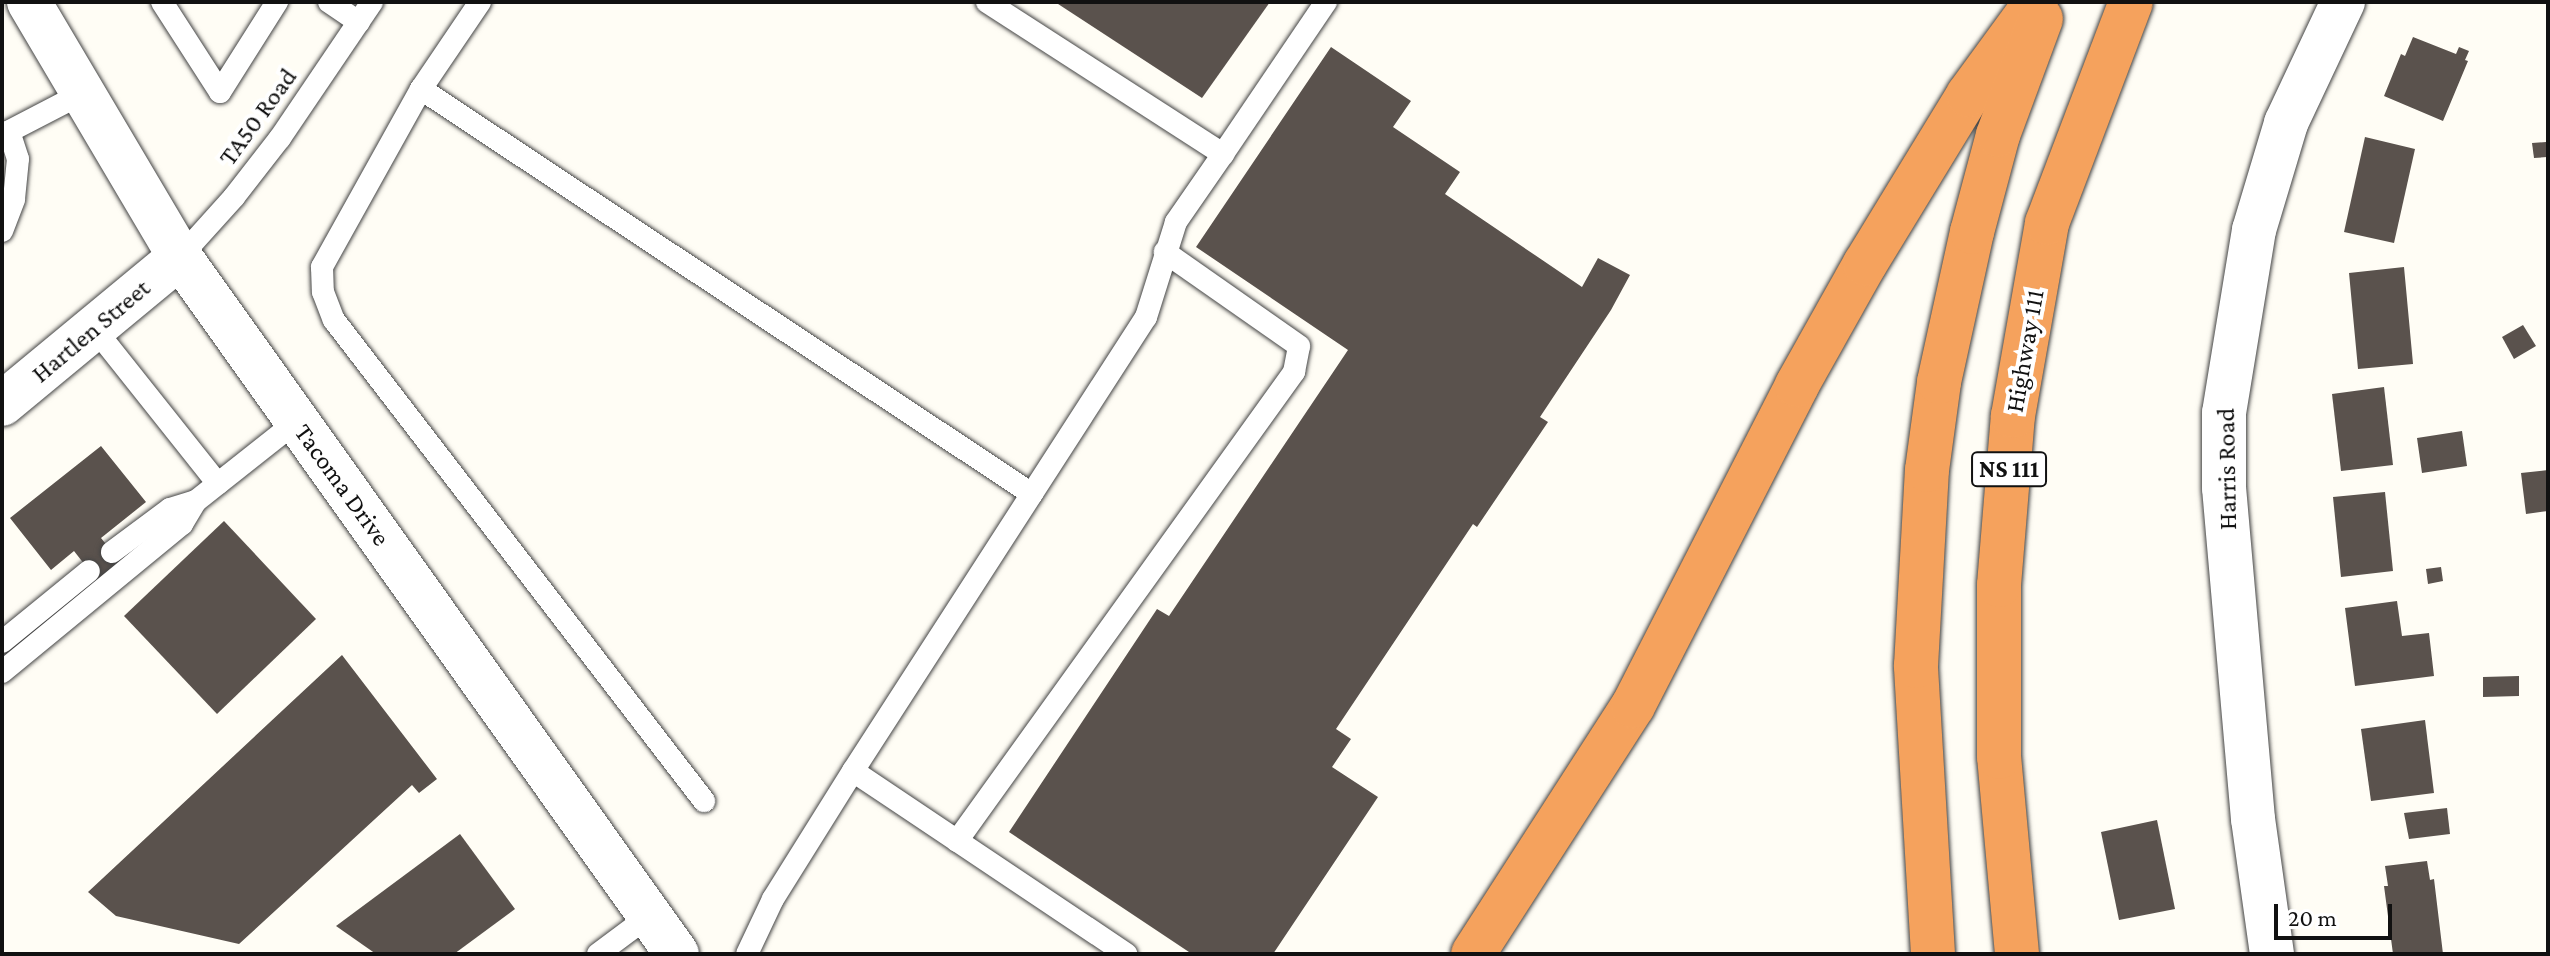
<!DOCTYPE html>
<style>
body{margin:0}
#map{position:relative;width:2550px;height:956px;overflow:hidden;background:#fffdf5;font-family:"Crimson Pro",serif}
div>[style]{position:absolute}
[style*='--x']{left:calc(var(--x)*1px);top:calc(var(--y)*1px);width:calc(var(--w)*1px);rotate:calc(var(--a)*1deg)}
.building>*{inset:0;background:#5a524d}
.roads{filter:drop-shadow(0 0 2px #444) drop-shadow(0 0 2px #444)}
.service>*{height:22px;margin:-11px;padding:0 11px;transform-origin:11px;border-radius:11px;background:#fff}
.minor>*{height:44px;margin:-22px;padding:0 22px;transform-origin:22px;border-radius:22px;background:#fff}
.tertiary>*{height:44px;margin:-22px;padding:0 22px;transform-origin:22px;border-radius:22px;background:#fff}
.motorway>*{height:44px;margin:-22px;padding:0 22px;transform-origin:22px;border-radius:22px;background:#f5a25d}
span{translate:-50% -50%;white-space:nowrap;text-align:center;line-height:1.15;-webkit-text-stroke:8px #fff;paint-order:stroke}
.shield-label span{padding:2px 6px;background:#fff;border:2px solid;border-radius:6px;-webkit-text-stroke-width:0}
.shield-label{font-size:24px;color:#111;font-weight:700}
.street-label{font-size:26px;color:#111}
.frame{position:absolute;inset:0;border:4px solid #111;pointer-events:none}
.scale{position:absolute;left:2274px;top:904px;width:118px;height:36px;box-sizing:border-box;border:4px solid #111;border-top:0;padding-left:10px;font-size:24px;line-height:28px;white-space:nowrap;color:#111;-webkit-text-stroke:6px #fff;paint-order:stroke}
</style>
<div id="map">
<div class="building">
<div style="clip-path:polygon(1055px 2px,1270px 2px,1202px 98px)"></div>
<div style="clip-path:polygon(2413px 37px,2456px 54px,2459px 47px,2469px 51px,2465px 60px,2468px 61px,2443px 121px,2384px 96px,2401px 54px,2405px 56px)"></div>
<div style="clip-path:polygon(1331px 47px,1411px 101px,1393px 127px,1460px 172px,1445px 194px,1582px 287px,1598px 258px,1630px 275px,1611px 310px,1540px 417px,1548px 422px,1477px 527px,1473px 524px,1336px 729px,1351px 739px,1332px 767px,1378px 797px,1273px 954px,1192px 954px,1009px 832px,1157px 609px,1169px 616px,1348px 350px,1196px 247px)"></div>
<div style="clip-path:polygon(2365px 137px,2415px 149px,2394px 243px,2344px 232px)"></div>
<div style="clip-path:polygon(2546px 142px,2547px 157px,2534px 158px,2532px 143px)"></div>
<div style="clip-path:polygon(2404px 267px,2413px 364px,2358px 369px,2349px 273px)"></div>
<div style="clip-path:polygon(2523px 325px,2536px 346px,2514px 359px,2502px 337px)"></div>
<div style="clip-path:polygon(2384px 387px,2393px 465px,2341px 471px,2332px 394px)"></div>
<div style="clip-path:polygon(2462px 431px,2467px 466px,2422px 473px,2417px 438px)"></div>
<div style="clip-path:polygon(101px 446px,146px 502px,101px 538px,122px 564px,99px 583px,74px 551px,51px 570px,10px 518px)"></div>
<div style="clip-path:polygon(2548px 470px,2548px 511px,2526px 514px,2521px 473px)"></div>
<div style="clip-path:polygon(2385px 492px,2393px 571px,2341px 577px,2333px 497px)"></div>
<div style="clip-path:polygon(224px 521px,316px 619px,217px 714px,124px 616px)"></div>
<div style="clip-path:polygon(2441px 567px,2443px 581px,2428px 584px,2426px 569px)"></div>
<div style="clip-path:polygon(2397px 601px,2402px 636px,2429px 633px,2434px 676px,2355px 686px,2345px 608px)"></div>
<div style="clip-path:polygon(342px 655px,437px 779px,419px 793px,412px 785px,239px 944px,116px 916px,88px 892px)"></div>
<div style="clip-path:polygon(2519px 676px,2519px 696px,2483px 697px,2483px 677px)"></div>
<div style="clip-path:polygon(2425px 720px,2434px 793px,2371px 801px,2361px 729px)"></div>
<div style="clip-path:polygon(2447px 808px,2450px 834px,2409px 839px,2404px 813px)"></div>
<div style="clip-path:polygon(2157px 820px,2175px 909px,2119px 920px,2101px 832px)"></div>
<div style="clip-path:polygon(460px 834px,515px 909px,454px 954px,376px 954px,336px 926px)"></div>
<div style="clip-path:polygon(2427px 861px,2430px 880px,2434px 879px,2443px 954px,2393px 954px,2384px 886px,2388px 886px,2385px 866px)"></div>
</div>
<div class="roads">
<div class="service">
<div style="--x:162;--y:2;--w:107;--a:57.2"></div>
<div style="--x:220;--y:92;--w:107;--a:-57.7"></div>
<div style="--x:329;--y:2;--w:36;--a:34"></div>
<div style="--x:480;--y:2;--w:105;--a:124.1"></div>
<div style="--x:421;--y:89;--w:733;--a:33.54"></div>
<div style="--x:987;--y:2;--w:281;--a:32.8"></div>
<div style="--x:1223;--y:154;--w:83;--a:124.7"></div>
<div style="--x:1176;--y:222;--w:100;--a:107.5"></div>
<div style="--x:1146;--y:317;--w:540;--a:122.84"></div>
<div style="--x:853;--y:771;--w:329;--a:33.8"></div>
<div style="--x:421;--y:89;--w:204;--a:119.1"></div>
<div style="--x:322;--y:267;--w:25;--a:88"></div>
<div style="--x:323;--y:292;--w:30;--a:69"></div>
<div style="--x:334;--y:320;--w:607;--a:52.43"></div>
<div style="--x:2;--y:135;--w:91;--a:-27.4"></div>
<div style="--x:1223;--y:154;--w:184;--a:-55.9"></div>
<div style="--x:2;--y:231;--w:34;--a:-69"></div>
<div style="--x:14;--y:199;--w:40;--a:-84.3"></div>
<div style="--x:18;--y:159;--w:29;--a:-108"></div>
<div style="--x:180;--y:257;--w:81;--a:-48"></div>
<div style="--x:234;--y:197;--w:75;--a:-52.1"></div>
<div style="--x:280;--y:138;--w:164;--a:-55.9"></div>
<div style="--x:94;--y:328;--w:199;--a:51.5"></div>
<div style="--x:112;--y:552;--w:72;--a:-36.6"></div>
<div style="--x:170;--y:509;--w:27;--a:-17"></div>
<div style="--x:2;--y:642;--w:112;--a:-39.2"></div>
<div style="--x:2;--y:672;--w:233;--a:-39.4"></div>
<div style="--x:182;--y:524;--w:27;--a:-59"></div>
<div style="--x:196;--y:501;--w:127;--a:-38.3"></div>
<div style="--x:957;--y:841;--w:578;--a:-54.3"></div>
<div style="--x:1294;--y:372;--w:26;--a:-79"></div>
<div style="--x:1299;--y:346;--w:164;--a:-145"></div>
<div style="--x:598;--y:954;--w:64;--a:-36.7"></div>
<div style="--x:747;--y:954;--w:61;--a:-64.7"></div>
<div style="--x:773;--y:899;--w:151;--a:-58"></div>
</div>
<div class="minor">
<div style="--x:2272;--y:954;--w:136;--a:-98"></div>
<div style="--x:2253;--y:819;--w:332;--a:-95"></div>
<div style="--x:2224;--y:488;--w:75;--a:-90"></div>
<div style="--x:2224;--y:413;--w:185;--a:-80.7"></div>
<div style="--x:2254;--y:230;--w:112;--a:-73.3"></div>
<div style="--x:2286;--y:123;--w:134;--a:-64.8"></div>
</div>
<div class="tertiary">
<div style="--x:29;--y:2;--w:296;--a:59.4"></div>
<div style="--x:180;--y:257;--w:856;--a:54.51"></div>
<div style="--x:2;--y:404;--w:231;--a:-39.6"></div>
</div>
<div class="motorway">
<div style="--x:1473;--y:954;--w:295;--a:-57.2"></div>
<div style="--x:1633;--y:706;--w:360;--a:-62.9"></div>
<div style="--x:1797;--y:385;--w:139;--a:-60.7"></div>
<div style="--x:1865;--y:264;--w:198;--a:-58.6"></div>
<div style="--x:1968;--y:95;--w:115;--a:-53.8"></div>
<div style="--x:1933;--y:954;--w:289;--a:-93.4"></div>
<div style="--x:1916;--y:666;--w:196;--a:-86.8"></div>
<div style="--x:1927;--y:470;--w:89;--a:-82.2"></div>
<div style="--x:1939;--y:382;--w:154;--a:-77.6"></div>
<div style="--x:1972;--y:232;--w:100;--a:-75"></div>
<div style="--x:1998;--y:135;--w:124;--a:-69.7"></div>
<div style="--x:2017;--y:954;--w:198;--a:-95.2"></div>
<div style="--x:1999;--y:757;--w:172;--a:-90"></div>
<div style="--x:1999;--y:585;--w:170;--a:-85.3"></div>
<div style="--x:2013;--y:416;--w:196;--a:-80"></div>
<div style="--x:2047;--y:223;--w:236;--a:-69.2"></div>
</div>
</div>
<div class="shield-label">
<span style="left:2009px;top:469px">NS 111</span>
</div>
<div class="street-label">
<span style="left:258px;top:117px;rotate:-54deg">TA50 Road</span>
<span style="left:91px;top:331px;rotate:-40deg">Hartlen Street</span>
<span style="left:2025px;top:351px;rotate:-80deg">Highway 111</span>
<span style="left:2227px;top:469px;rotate:-91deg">Harris Road</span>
<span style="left:342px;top:485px;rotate:54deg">Tacoma Drive</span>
</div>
<div class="frame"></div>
<div class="scale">20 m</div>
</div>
